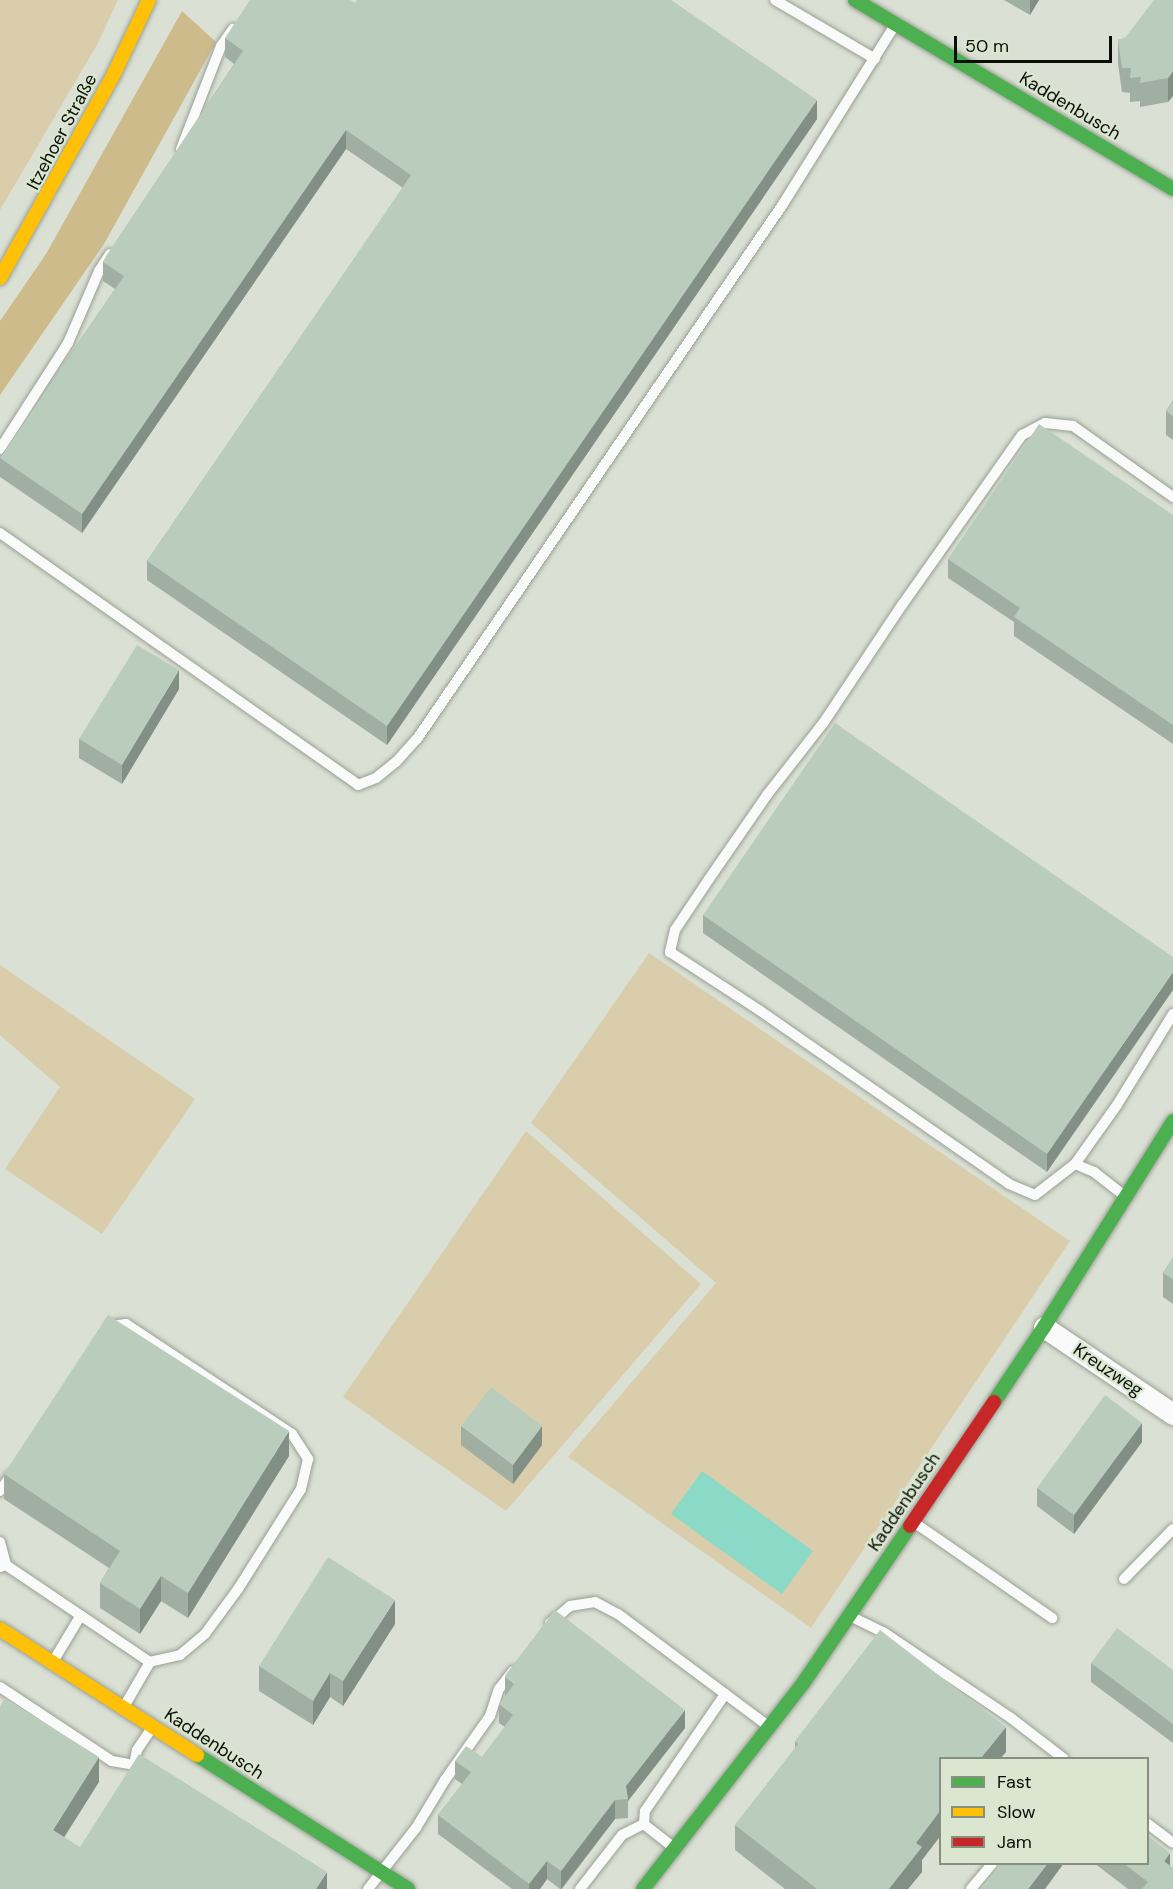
<!DOCTYPE html>
<meta charset="utf-8">
<style>
body{margin:0}
#map{position:relative;width:1173px;height:1889px;overflow:hidden;background:#dae1d4;font-family:"DM Sans",sans-serif}
div>[style]{position:absolute}
[style*='--x']{left:calc(var(--x)*1px);top:calc(var(--y)*1px);width:calc(var(--w)*1px);rotate:calc(var(--a)*1deg)}
.green>*{inset:0;background:#d9cdac}
.forest>*{inset:0;background:#cebb8c}
.water>*{inset:0;background:#8bd9c7}
.roads{filter:drop-shadow(0 0 2px #9a9f95) drop-shadow(0 0 2px #9a9f95)}
.lane>*{height:10px;margin:-5px;padding:0 5px;transform-origin:5px;border-radius:5px;background:#f9faf9}
.street>*{height:21px;margin:-10.5px;padding:0 10.5px;transform-origin:10.5px;border-radius:10.5px;background:#f9faf9}
.fast>*{height:14px;margin:-7px;padding:0 7px;transform-origin:7px;border-radius:7px;background:#4caf50}
.slow>*{height:14px;margin:-7px;padding:0 7px;transform-origin:7px;border-radius:7px;background:#ffc107}
.jam>*{height:14px;margin:-7px;padding:0 7px;transform-origin:7px;border-radius:7px;background:#c62828}
.wall>*{inset:0;background:#a0afa2}
.shaded-wall>*{inset:0;background:#828f84}
.building>*{inset:0;background:#baccbc}
span{translate:-50% -50%;white-space:nowrap;text-align:center;line-height:1.15;-webkit-text-stroke:4.5px #dae6cf;paint-order:stroke}
.street-label{font-size:18px;color:#0b0f08}
.legend{position:absolute;left:939px;top:1757px;width:210px;height:108px;box-sizing:border-box;background:#dae6cf;border:2px solid #87907f;margin:0;padding:8px 10px;list-style:none;font-size:18px;color:#0b0f08}
.legend li{display:flex;align-items:center;gap:12px;height:30px}
.legend b{width:30px;border:2px solid #87907f}
.scale{position:absolute;left:954px;top:36px;width:158px;height:27px;box-sizing:border-box;border:3px solid #0b0f08;border-top:0;padding-left:8px;font-size:18px;line-height:21px;white-space:nowrap;color:#0b0f08;-webkit-text-stroke:4px #dae6cf;paint-order:stroke}
</style>
<div id="map">
<div class="green">
<div style="clip-path:polygon(0 0,118px 0,98px 43px,0 210px)"></div>
<div style="clip-path:polygon(649px 953px,1070px 1241px,811px 1628px,568px 1457px,716px 1283px,531px 1123px)"></div>
<div style="clip-path:polygon(0 965px,195px 1099px,102px 1234px,5px 1169px,60px 1087px,0 1035px)"></div>
<div style="clip-path:polygon(526px 1131px,701px 1284px,506px 1511px,343px 1397px)"></div>
</div>
<div class="forest">
<div style="clip-path:polygon(182px 11px,216px 42px,104px 244px,0 395px,0 321px,46px 254px)"></div>
</div>
<div class="water">
<div style="clip-path:polygon(702px 1471px,813px 1551px,782px 1594px,671px 1514px)"></div>
</div>
<div class="roads">
<div class="lane">
<div style="--x:775;--y:0;--w:116;--a:30.5"></div>
<div style="--x:181;--y:149;--w:110;--a:-68.8"></div>
<div style="--x:221;--y:46;--w:21;--a:-55"></div>
<div style="--x:0;--y:449;--w:126;--a:-57.3"></div>
<div style="--x:68;--y:343;--w:78;--a:-66.7"></div>
<div style="--x:99;--y:271;--w:20;--a:-57"></div>
<div style="--x:1173;--y:497;--w:123;--a:-144.6"></div>
<div style="--x:1073;--y:426;--w:28;--a:-174"></div>
<div style="--x:1045;--y:423;--w:26;--a:152"></div>
<div style="--x:1022;--y:435;--w:208;--a:125.2"></div>
<div style="--x:902;--y:605;--w:141;--a:123.7"></div>
<div style="--x:824;--y:722;--w:93;--a:128"></div>
<div style="--x:767;--y:795;--w:102;--a:124.6"></div>
<div style="--x:709;--y:879;--w:61;--a:123.7"></div>
<div style="--x:675;--y:930;--w:23;--a:103"></div>
<div style="--x:670;--y:952;--w:106;--a:33.1"></div>
<div style="--x:759;--y:1010;--w:305;--a:34.8"></div>
<div style="--x:1009;--y:1184;--w:28;--a:23"></div>
<div style="--x:1035;--y:1195;--w:51;--a:-37.8"></div>
<div style="--x:1075;--y:1164;--w:72;--a:-54.6"></div>
<div style="--x:1117;--y:1105;--w:107;--a:-58.4"></div>
<div style="--x:0;--y:533;--w:438;--a:35.1"></div>
<div style="--x:358;--y:785;--w:19;--a:-21"></div>
<div style="--x:376;--y:778;--w:26;--a:-39"></div>
<div style="--x:396;--y:762;--w:31;--a:-48"></div>
<div style="--x:417;--y:739;--w:648;--a:-55.62"></div>
<div style="--x:783;--y:204;--w:211;--a:-58"></div>
<div style="--x:1075;--y:1164;--w:21;--a:23"></div>
<div style="--x:1094;--y:1172;--w:39;--a:38"></div>
<div style="--x:111;--y:1326;--w:15;--a:-8"></div>
<div style="--x:126;--y:1324;--w:199;--a:33.5"></div>
<div style="--x:292;--y:1434;--w:30;--a:57"></div>
<div style="--x:308;--y:1459;--w:31;--a:103"></div>
<div style="--x:301;--y:1489;--w:118;--a:122.2"></div>
<div style="--x:238;--y:1589;--w:56;--a:126.3"></div>
<div style="--x:205;--y:1634;--w:33;--a:140"></div>
<div style="--x:180;--y:1655;--w:31;--a:167"></div>
<div style="--x:0;--y:1491;--w:19;--a:-55"></div>
<div style="--x:915;--y:1523;--w:167;--a:34.7"></div>
<div style="--x:0;--y:1542;--w:24;--a:75"></div>
<div style="--x:0;--y:1567;--w:6;--a:-18"></div>
<div style="--x:6;--y:1565;--w:174;--a:34"></div>
<div style="--x:150;--y:1662;--w:50;--a:120.2"></div>
<div style="--x:1124;--y:1579;--w:70;--a:-45.6"></div>
<div style="--x:852;--y:1617;--w:34;--a:26"></div>
<div style="--x:883;--y:1632;--w:154;--a:33.9"></div>
<div style="--x:1011;--y:1718;--w:66;--a:37.6"></div>
<div style="--x:550;--y:1623;--w:26;--a:-40"></div>
<div style="--x:570;--y:1606;--w:25;--a:-9"></div>
<div style="--x:595;--y:1602;--w:26;--a:28"></div>
<div style="--x:618;--y:1614;--w:186;--a:36.7"></div>
<div style="--x:54;--y:1660;--w:52;--a:-59"></div>
<div style="--x:0;--y:1687;--w:134;--a:33.5"></div>
<div style="--x:112;--y:1761;--w:22;--a:10"></div>
<div style="--x:141;--y:1769;--w:8;--a:-150"></div>
<div style="--x:134;--y:1765;--w:15;--a:-79"></div>
<div style="--x:137;--y:1750;--w:27;--a:-56"></div>
<div style="--x:1148;--y:1824;--w:31;--a:37"></div>
<div style="--x:673;--y:1847;--w:37;--a:-142"></div>
<div style="--x:644;--y:1824;--w:13;--a:-86"></div>
<div style="--x:645;--y:1811;--w:142;--a:-55.6"></div>
<div style="--x:368;--y:1889;--w:78;--a:-51.8"></div>
<div style="--x:416;--y:1828;--w:56;--a:-58.9"></div>
<div style="--x:445;--y:1780;--w:78;--a:-54.9"></div>
<div style="--x:490;--y:1716;--w:28;--a:-72"></div>
<div style="--x:499;--y:1689;--w:23;--a:-52"></div>
<div style="--x:580;--y:1889;--w:68;--a:-52.1"></div>
<div style="--x:622;--y:1835;--w:25;--a:-27"></div>
<div style="--x:971;--y:1889;--w:33;--a:-50"></div>
</div>
<div class="street">
<div style="--x:1044;--y:1327;--w:156;--a:34"></div>
</div>
<div class="fast">
<div style="--x:855;--y:0;--w:370;--a:30.7"></div>
<div style="--x:994;--y:1402;--w:90;--a:-56.3"></div>
<div style="--x:1044;--y:1327;--w:243;--a:-57.9"></div>
<div style="--x:197;--y:1755;--w:250;--a:32.4"></div>
<div style="--x:643;--y:1889;--w:262;--a:-52.1"></div>
<div style="--x:804;--y:1682;--w:189;--a:-55.8"></div>
</div>
<div class="slow">
<div style="--x:0;--y:278;--w:231;--a:-60.8"></div>
<div style="--x:113;--y:76;--w:84;--a:-64.7"></div>
<div style="--x:0;--y:1629;--w:234;--a:32.6"></div>
</div>
<div class="jam">
<div style="--x:910;--y:1526;--w:150;--a:-55.9"></div>
</div>
</div>
<div class="wall">
<div style="clip-path:polygon(1004px 0,1039px 0,1030px 15px)"></div>
<div style="clip-path:polygon(1173px 0,1168px 102px,1140px 107px,1140px 101px,1130px 102px,1130px 93px,1122px 92px,1118px 64px,1118px 40px,1125px 38px)"></div>
<div style="clip-path:polygon(355px 3px,817px 119px,387px 745px,147px 580px,147px 561px,403px 188px,346px 149px,82px 533px,0 477px,0 457px,115px 289px,103px 281px,103px 262px,234px 64px,225px 57px,225px 38px)"></div>
<div style="clip-path:polygon(1173px 400px,1173px 440px,1166px 435px,1166px 411px)"></div>
<div style="clip-path:polygon(1173px 515px,1173px 744px,1014px 636px,1014px 622px,948px 578px,948px 559px)"></div>
<div style="clip-path:polygon(179px 689px,122px 784px,79px 758px,79px 739px)"></div>
<div style="clip-path:polygon(703px 915px,1173px 957px,1047px 1172px,703px 933px)"></div>
<div style="clip-path:polygon(1173px 1257px,1173px 1304px,1163px 1297px,1163px 1273px)"></div>
<div style="clip-path:polygon(461px 1426px,542px 1445px,513px 1484px,461px 1445px)"></div>
<div style="clip-path:polygon(1142px 1442px,1074px 1534px,1037px 1506px,1037px 1488px)"></div>
<div style="clip-path:polygon(289px 1456px,188px 1618px,161px 1601px,140px 1634px,100px 1608px,100px 1583px,109px 1568px,4px 1499px,4px 1474px)"></div>
<div style="clip-path:polygon(395px 1624px,343px 1706px,330px 1697px,313px 1725px,259px 1691px,259px 1666px)"></div>
<div style="clip-path:polygon(1091px 1663px,1173px 1670px,1173px 1743px,1091px 1682px)"></div>
<div style="clip-path:polygon(505px 1677px,685px 1728px,628px 1801px,628px 1818px,615px 1819px,562px 1889px,560px 1889px,547px 1879px,540px 1889px,512px 1889px,438px 1834px,438px 1815px,462px 1784px,455px 1779px,455px 1761px,482px 1757px,505px 1727px,499px 1723px,499px 1704px,505px 1696px)"></div>
<div style="clip-path:polygon(795px 1741px,1006px 1752px,922px 1860px,922px 1872px,908px 1889px,785px 1889px,735px 1850px,735px 1825px,795px 1749px)"></div>
<div style="clip-path:polygon(1094px 1863px,1148px 1863px,1170px 1865px,1173px 1889px,1128px 1889px)"></div>
</div>
<div class="shaded-wall">
<div style="clip-path:polygon(1030px 0,1039px 0,1030px 15px)"></div>
<div style="clip-path:polygon(1173px 71px,1173px 96px,1168px 102px,1168px 78px)"></div>
<div style="clip-path:polygon(817px 100px,817px 119px,387px 745px,387px 726px)"></div>
<div style="clip-path:polygon(346px 130px,346px 149px,82px 533px,82px 514px)"></div>
<div style="clip-path:polygon(179px 670px,179px 689px,122px 784px,122px 765px)"></div>
<div style="clip-path:polygon(1173px 972px,1173px 990px,1047px 1172px,1047px 1154px)"></div>
<div style="clip-path:polygon(1142px 1423px,1142px 1442px,1074px 1534px,1074px 1515px)"></div>
<div style="clip-path:polygon(542px 1426px,542px 1445px,513px 1484px,513px 1465px)"></div>
<div style="clip-path:polygon(289px 1431px,289px 1456px,188px 1618px,188px 1593px)"></div>
<div style="clip-path:polygon(161px 1576px,161px 1601px,140px 1634px,140px 1609px)"></div>
<div style="clip-path:polygon(395px 1600px,395px 1624px,343px 1706px,343px 1681px)"></div>
<div style="clip-path:polygon(330px 1673px,330px 1697px,313px 1725px,313px 1701px)"></div>
<div style="clip-path:polygon(685px 1710px,685px 1728px,628px 1801px,626px 1786px)"></div>
<div style="clip-path:polygon(1006px 1727px,1006px 1752px,1000px 1758px,981px 1758px)"></div>
<div style="clip-path:polygon(99px 1757px,99px 1782px,53px 1855px,53px 1830px)"></div>
<div style="clip-path:polygon(615px 1800px,615px 1819px,561px 1889px,561px 1871px)"></div>
<div style="clip-path:polygon(940px 1811px,940px 1836px,922px 1860px,922px 1872px,908px 1889px,889px 1889px,916px 1843px)"></div>
<div style="clip-path:polygon(1170px 1853px,1170px 1875px,1164px 1861px)"></div>
<div style="clip-path:polygon(547px 1861px,547px 1879px,540px 1889px,529px 1889px,529px 1884px)"></div>
<div style="clip-path:polygon(1048px 1863px,1064px 1863px,1045px 1889px,1028px 1889px)"></div>
<div style="clip-path:polygon(327px 1872px,327px 1889px,316px 1889px)"></div>
</div>
<div class="building">
<div style="clip-path:polygon(250px 0,350px 0,355px 3px,357px 0,671px 0,817px 100px,387px 726px,147px 561px,411px 175px,346px 130px,82px 514px,0 458px,124px 276px,103px 262px,106px 256px,243px 51px,225px 38px)"></div>
<div style="clip-path:polygon(1154px 0,1173px 0,1173px 71px,1168px 78px,1140px 83px,1141px 77px,1130px 78px,1131px 68px,1122px 68px,1118px 40px,1125px 38px)"></div>
<div style="clip-path:polygon(1173px 400px,1173px 416px,1166px 411px)"></div>
<div style="clip-path:polygon(1039px 424px,1173px 515px,1173px 725px,1014px 617px,1020px 608px,948px 559px)"></div>
<div style="clip-path:polygon(137px 645px,179px 670px,122px 765px,79px 739px)"></div>
<div style="clip-path:polygon(835px 723px,1173px 957px,1173px 972px,1047px 1154px,703px 915px)"></div>
<div style="clip-path:polygon(1173px 1257px,1173px 1279px,1163px 1273px)"></div>
<div style="clip-path:polygon(108px 1315px,289px 1431px,188px 1593px,161px 1576px,140px 1609px,100px 1583px,120px 1551px,4px 1474px)"></div>
<div style="clip-path:polygon(491px 1387px,542px 1426px,513px 1465px,461px 1426px)"></div>
<div style="clip-path:polygon(1105px 1395px,1142px 1423px,1074px 1515px,1037px 1488px)"></div>
<div style="clip-path:polygon(328px 1557px,395px 1600px,343px 1681px,330px 1673px,313px 1701px,259px 1666px)"></div>
<div style="clip-path:polygon(555px 1610px,685px 1710px,626px 1786px,628px 1799px,615px 1800px,561px 1871px,547px 1861px,529px 1884px,438px 1815px,471px 1772px,455px 1761px,466px 1746px,482px 1757px,513px 1715px,499px 1704px,514px 1684px,505px 1677px,506px 1674px)"></div>
<div style="clip-path:polygon(1117px 1628px,1173px 1670px,1173px 1724px,1091px 1663px)"></div>
<div style="clip-path:polygon(880px 1630px,1006px 1727px,981px 1758px,940px 1758px,940px 1811px,916px 1843px,922px 1847px,889px 1889px,817px 1889px,735px 1825px,798px 1744px,795px 1741px)"></div>
<div style="clip-path:polygon(5px 1698px,99px 1757px,53px 1830px,80px 1847px,139px 1754px,327px 1872px,316px 1889px,0 1889px,0 1707px)"></div>
<div style="clip-path:polygon(1148px 1836px,1170px 1853px,1164px 1861px,1173px 1868px,1173px 1889px,1142px 1889px,1148px 1882px,1123px 1863px,1148px 1863px)"></div>
<div style="clip-path:polygon(1001px 1863px,1048px 1863px,1028px 1889px,981px 1889px)"></div>
</div>
<div class="street-label">
<span style="left:1070px;top:106px;rotate:31deg">Kaddenbusch</span>
<span style="left:62px;top:132px;rotate:-62deg">Itzehoer Straße</span>
<span style="left:1108px;top:1370px;rotate:34deg">Kreuzweg</span>
<span style="left:904px;top:1502px;rotate:-56deg">Kaddenbusch</span>
<span style="left:214px;top:1744px;rotate:33deg">Kaddenbusch</span>
</div>
<ul class="legend">
<li><b style="height:8px;background:#4caf50"></b>Fast</li>
<li><b style="height:8px;background:#ffc107"></b>Slow</li>
<li><b style="height:8px;background:#c62828"></b>Jam</li>
</ul>
<div class="scale">50 m</div>
</div>
